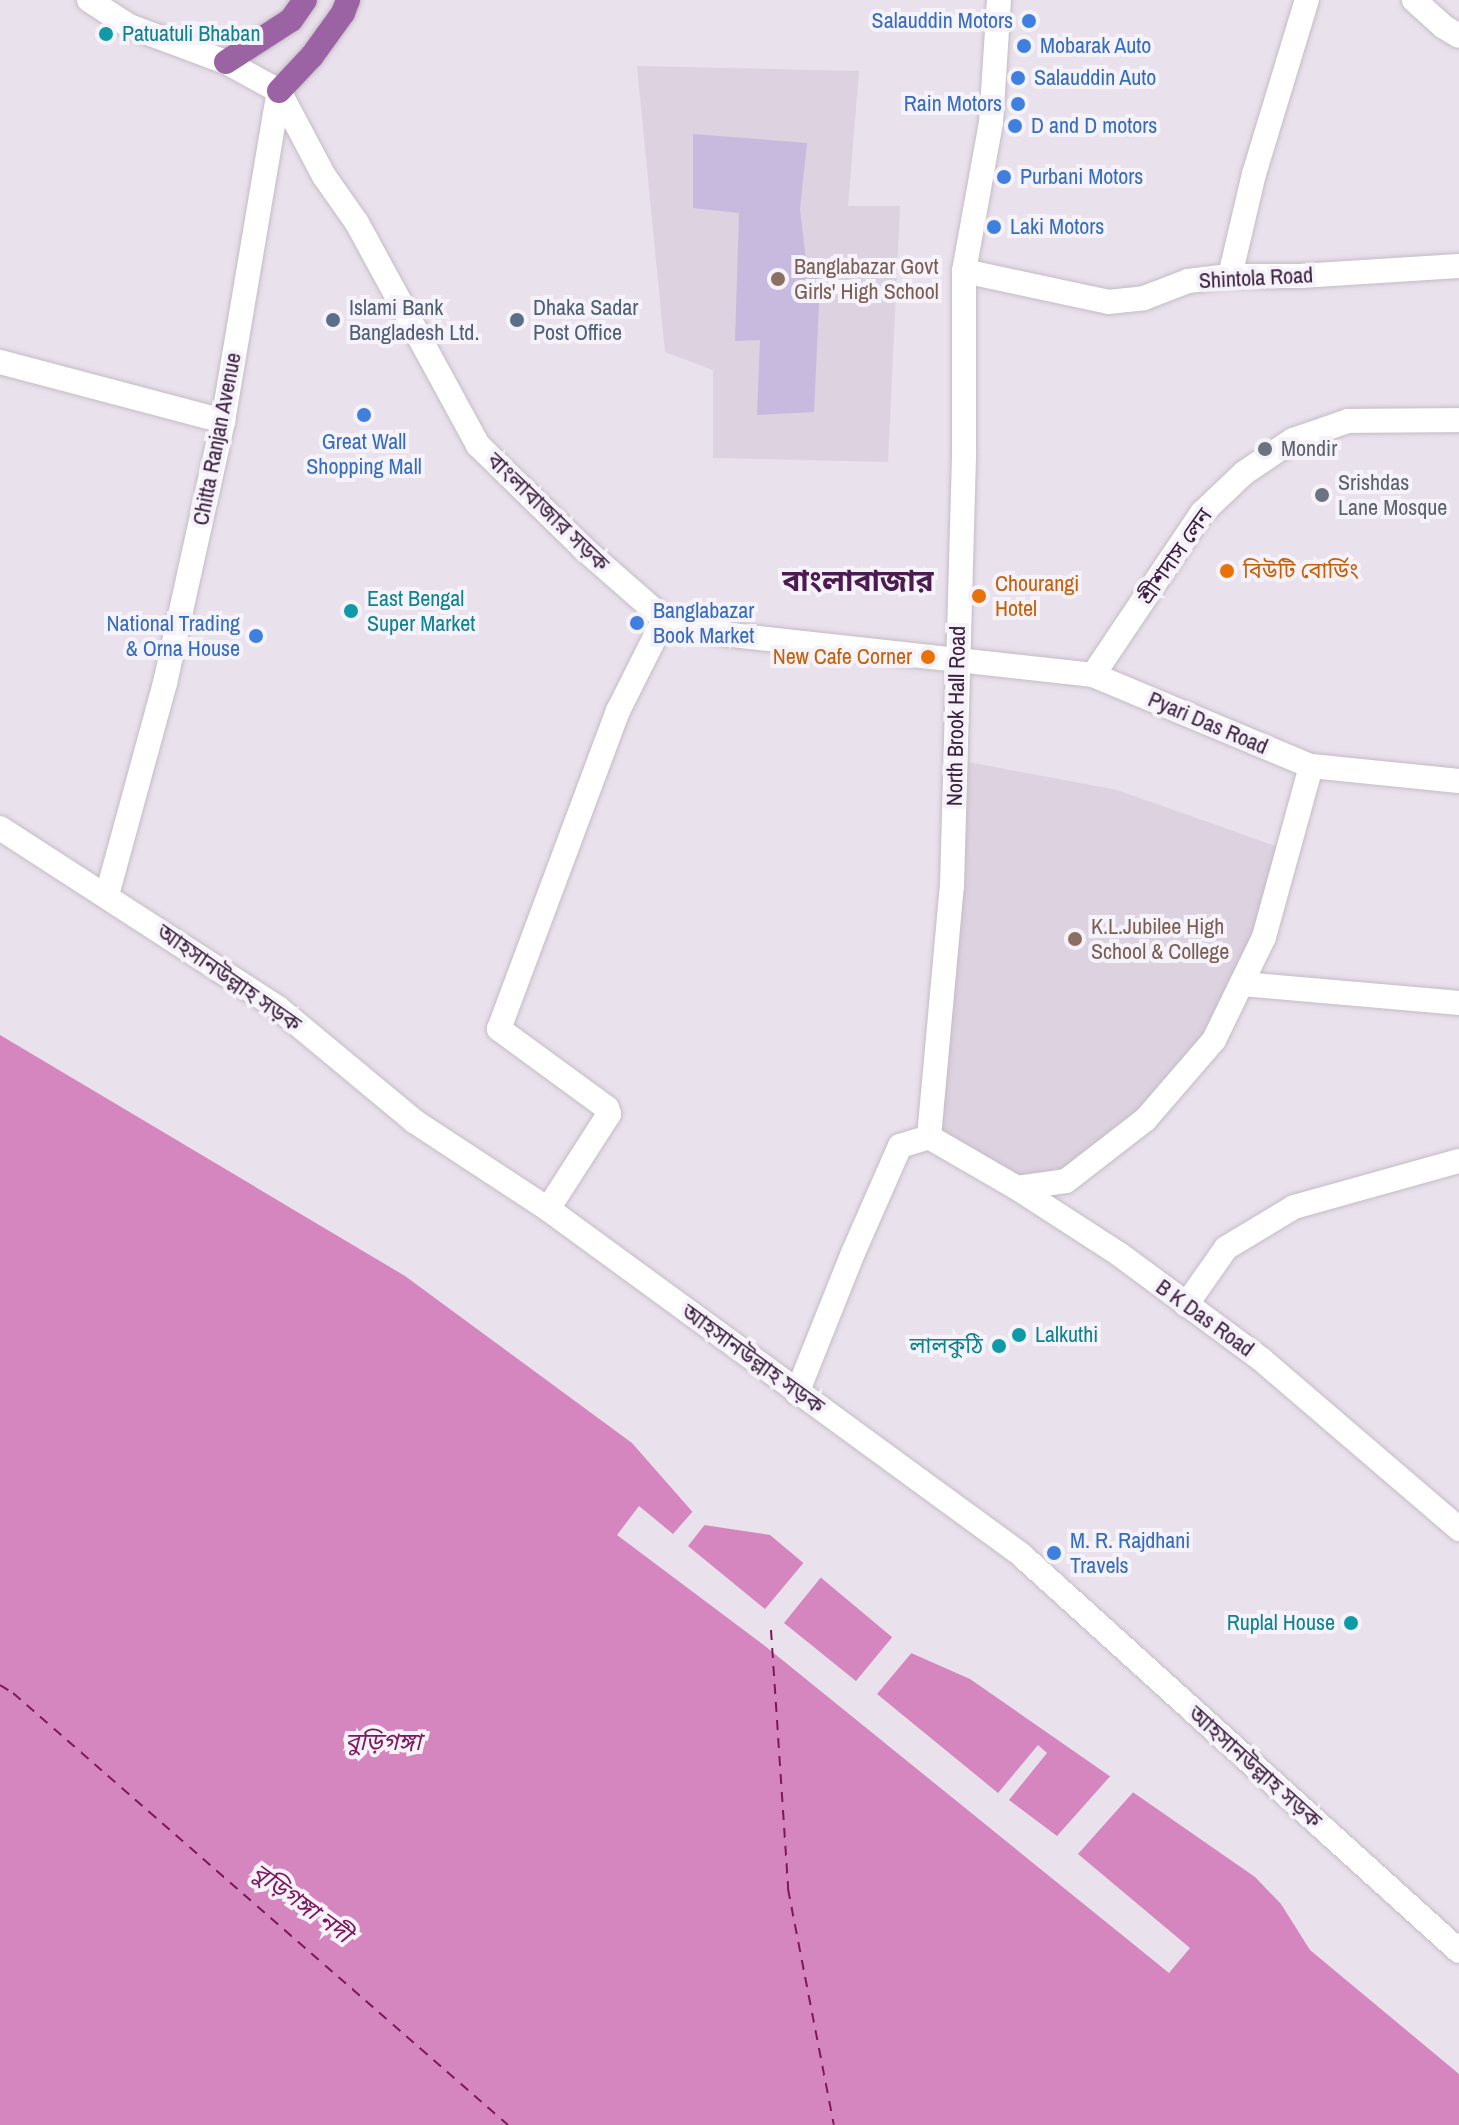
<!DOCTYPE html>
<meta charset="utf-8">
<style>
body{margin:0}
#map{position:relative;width:1459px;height:2125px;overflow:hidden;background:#e9e1ec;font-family:"Archivo Narrow","Noto Sans Bengali",sans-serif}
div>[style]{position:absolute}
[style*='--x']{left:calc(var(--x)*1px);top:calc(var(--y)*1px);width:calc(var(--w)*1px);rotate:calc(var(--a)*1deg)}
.built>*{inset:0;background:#dcd2e0}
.green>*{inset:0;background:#c8b9df}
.water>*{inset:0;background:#d586be}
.pier>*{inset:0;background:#e9e1ec}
.ferry>*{height:2px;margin-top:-1px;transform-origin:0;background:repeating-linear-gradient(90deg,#7d175e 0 10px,transparent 0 18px)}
.roads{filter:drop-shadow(0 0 2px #c4bcc5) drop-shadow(0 0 2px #c4bcc5)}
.minor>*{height:24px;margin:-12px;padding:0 12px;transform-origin:12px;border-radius:12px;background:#fff}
.major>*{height:24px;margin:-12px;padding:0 12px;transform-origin:12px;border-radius:12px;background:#9c63a4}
.dots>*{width:22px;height:22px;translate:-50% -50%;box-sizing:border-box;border:4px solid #f6f2f9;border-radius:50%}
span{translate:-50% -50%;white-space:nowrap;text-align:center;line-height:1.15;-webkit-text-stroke:8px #f6f2f9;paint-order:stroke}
.shop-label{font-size:22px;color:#366cbe}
.right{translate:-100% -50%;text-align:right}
.left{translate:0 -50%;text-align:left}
.culture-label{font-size:22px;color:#0d838f}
.education-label{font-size:22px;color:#785e54}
.street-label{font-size:22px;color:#3a203e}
.service-label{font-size:22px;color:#4e5e75}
.worship-label{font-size:22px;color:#5b616d}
.food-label{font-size:22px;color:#c56008}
.water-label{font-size:24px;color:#7d175e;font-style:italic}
.district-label{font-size:30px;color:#4b1b51;font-weight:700}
</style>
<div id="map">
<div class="built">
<div style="clip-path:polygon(637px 66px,859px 71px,848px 206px,900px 206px,888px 462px,713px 458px,713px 370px,665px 352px)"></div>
<div style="clip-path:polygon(968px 762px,1117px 790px,1281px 848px,1243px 984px,1214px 1040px,1066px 1181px,1017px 1188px,929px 1137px)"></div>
</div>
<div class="green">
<div style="clip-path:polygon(693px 134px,807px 143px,800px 209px,806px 260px,821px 260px,814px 412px,757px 415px,760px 340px,735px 341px,739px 213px,693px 208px)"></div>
</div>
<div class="water">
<div style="clip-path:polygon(0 1035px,405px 1276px,632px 1443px,704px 1525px,770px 1535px,911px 1653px,970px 1679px,1255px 1877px,1281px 1904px,1310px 1950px,1459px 2074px,1459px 2125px,0 2125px)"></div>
</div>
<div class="pier">
<div style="clip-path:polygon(639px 1506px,673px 1534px,694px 1510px,707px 1522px,688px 1546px,765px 1609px,805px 1561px,822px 1576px,784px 1623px,856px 1681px,894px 1635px,914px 1650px,877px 1694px,998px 1793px,1038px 1745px,1047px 1753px,1009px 1800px,1057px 1836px,1113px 1773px,1136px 1789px,1078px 1854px,1190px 1948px,1169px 1973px,765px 1646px,617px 1535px)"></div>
</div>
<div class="ferry">
<div style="--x:771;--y:1630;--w:260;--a:86.2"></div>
<div style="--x:788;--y:1889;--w:240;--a:79"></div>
<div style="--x:0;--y:1685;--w:15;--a:32"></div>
<div style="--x:13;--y:1693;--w:657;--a:41.11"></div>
</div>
<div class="roads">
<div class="minor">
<div style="--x:89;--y:0;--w:48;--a:33"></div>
<div style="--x:129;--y:26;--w:103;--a:20.4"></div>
<div style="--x:226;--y:62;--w:60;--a:28.7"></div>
<div style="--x:1414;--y:0;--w:40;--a:42"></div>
<div style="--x:1444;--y:27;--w:17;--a:31"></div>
<div style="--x:279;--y:91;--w:96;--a:62.1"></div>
<div style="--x:324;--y:176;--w:57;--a:54.9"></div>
<div style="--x:357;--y:223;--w:253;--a:61.4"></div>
<div style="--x:478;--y:445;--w:147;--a:44.4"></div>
<div style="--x:583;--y:548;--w:108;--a:41.2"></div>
<div style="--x:664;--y:619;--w:69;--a:13.4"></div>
<div style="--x:731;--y:635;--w:364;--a:6.3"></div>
<div style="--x:1093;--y:675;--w:236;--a:22.7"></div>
<div style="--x:1311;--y:766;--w:149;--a:5.8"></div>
<div style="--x:964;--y:271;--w:147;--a:12.1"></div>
<div style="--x:1108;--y:302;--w:36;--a:-6"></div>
<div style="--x:1144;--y:298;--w:47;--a:-21.1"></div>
<div style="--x:1188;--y:281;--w:42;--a:-6.8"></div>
<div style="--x:1230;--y:276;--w:70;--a:0"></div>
<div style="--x:1300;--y:276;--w:159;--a:-3.6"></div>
<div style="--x:1230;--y:276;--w:105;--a:-76.8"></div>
<div style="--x:1254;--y:174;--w:182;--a:-73.1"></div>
<div style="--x:0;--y:362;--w:231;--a:14.8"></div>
<div style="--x:1093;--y:675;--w:195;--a:-56.1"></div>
<div style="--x:1202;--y:513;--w:58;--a:-43.6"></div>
<div style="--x:1244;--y:473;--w:59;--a:-34"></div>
<div style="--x:1293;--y:440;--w:58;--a:-19.1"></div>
<div style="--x:1348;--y:421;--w:111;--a:-0.5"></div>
<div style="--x:0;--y:828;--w:331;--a:32.9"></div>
<div style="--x:278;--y:1008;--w:177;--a:39.7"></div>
<div style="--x:414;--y:1121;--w:160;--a:33.3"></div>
<div style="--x:548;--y:1209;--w:583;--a:36.14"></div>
<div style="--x:1019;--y:1553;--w:593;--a:42.13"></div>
<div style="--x:107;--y:895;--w:220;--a:-74.7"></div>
<div style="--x:165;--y:683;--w:268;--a:-77.5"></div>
<div style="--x:223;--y:421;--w:335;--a:-80.4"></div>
<div style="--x:1243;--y:984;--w:217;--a:5"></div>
<div style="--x:929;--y:1137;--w:252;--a:-84.8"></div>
<div style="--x:952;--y:886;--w:436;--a:-88.4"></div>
<div style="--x:964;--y:450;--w:179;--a:-90"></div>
<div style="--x:964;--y:271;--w:150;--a:-79.7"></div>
<div style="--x:991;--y:123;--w:123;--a:-86.3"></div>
<div style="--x:929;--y:1137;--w:102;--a:30.1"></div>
<div style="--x:1017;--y:1188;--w:121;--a:32.9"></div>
<div style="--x:1119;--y:1254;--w:178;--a:36.5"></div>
<div style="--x:1262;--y:1360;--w:260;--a:40.6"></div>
<div style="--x:1017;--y:1188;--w:49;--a:-8.1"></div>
<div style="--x:1066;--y:1181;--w:100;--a:-37.7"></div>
<div style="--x:1145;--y:1120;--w:106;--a:-49.2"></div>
<div style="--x:1214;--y:1040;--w:114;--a:-64.1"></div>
<div style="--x:1264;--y:937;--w:177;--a:-74.6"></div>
<div style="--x:548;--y:1209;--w:113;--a:-57.3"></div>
<div style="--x:609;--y:1114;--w:6;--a:-108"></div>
<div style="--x:607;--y:1108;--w:134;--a:-143.8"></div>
<div style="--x:499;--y:1029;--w:340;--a:-69.5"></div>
<div style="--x:618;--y:711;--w:103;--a:-63.4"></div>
<div style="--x:1186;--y:1305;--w:70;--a:-54.9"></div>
<div style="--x:1226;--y:1248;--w:79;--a:-31.1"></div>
<div style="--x:1294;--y:1207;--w:171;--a:-15.6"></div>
<div style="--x:797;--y:1393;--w:151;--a:-68.2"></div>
<div style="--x:853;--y:1253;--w:117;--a:-66.3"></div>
<div style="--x:900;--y:1146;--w:30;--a:-17"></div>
</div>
<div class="major">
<div style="--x:226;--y:62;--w:77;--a:-32.9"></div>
<div style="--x:291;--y:20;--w:24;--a:-55"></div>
<div style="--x:279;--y:91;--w:48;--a:-46.7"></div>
<div style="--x:312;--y:56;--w:53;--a:-54.2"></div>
<div style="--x:343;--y:13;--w:14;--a:-69"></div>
</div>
</div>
<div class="dots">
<div style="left:1029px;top:21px;background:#3f7fe0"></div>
<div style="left:106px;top:34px;background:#0f9aa8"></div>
<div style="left:1024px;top:46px;background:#3f7fe0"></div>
<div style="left:1018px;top:78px;background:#3f7fe0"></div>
<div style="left:1018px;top:104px;background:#3f7fe0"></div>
<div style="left:1015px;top:126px;background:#3f7fe0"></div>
<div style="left:1004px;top:177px;background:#3f7fe0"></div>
<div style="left:994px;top:227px;background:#3f7fe0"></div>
<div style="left:778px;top:279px;background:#8d6e63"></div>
<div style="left:333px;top:320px;background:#5c6f8a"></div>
<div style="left:517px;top:320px;background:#5c6f8a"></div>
<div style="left:364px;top:415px;background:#3f7fe0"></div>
<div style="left:1265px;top:449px;background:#6b7280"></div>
<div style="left:1322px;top:495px;background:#6b7280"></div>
<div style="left:1227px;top:571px;background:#e8710a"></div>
<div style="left:979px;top:596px;background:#e8710a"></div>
<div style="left:351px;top:611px;background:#0f9aa8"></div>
<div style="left:637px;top:623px;background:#3f7fe0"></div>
<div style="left:256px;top:636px;background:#3f7fe0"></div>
<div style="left:928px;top:657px;background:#e8710a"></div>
<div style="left:1075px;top:939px;background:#8d6e63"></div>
<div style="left:1019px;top:1335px;background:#0f9aa8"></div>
<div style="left:999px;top:1346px;background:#0f9aa8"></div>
<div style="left:1054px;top:1553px;background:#3f7fe0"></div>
<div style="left:1351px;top:1623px;background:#0f9aa8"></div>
</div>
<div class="shop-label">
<span class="right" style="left:1013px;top:21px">Salauddin Motors</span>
<span class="left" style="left:1040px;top:46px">Mobarak Auto</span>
<span class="left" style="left:1034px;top:78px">Salauddin Auto</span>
<span class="right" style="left:1002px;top:104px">Rain Motors</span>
<span class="left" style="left:1031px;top:126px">D and D motors</span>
<span class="left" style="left:1020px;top:177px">Purbani Motors</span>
<span class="left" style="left:1010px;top:227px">Laki Motors</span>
<span style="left:364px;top:454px">Great Wall<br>Shopping Mall</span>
<span class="left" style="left:653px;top:623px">Banglabazar<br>Book Market</span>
<span class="right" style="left:240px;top:636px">National Trading<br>&amp; Orna House</span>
<span class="left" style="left:1070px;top:1553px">M. R. Rajdhani<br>Travels</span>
</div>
<div class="culture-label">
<span class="left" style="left:122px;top:34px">Patuatuli Bhaban</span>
<span class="left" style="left:367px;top:611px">East Bengal<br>Super Market</span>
<span class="left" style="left:1035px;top:1335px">Lalkuthi</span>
<span class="right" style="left:983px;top:1346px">লালকুঠি</span>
<span class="right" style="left:1335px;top:1623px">Ruplal House</span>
</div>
<div class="education-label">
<span class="left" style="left:794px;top:279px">Banglabazar Govt<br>Girls' High School</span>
<span class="left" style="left:1091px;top:939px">K.L.Jubilee High<br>School &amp; College</span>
</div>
<div class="street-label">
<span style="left:1256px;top:278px;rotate:-3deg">Shintola Road</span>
<span style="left:217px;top:439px;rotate:-79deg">Chitta Ranjan Avenue</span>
<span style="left:548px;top:512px;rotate:44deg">বাংলাবাজার সড়ক</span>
<span style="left:1175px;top:556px;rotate:-55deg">শ্রীশদাস লেন</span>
<span style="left:956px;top:716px;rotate:-89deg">North Brook Hall Road</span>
<span style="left:1208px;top:723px;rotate:23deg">Pyari Das Road</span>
<span style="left:229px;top:978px;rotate:35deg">আহসানউল্লাহ সড়ক</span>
<span style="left:1205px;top:1318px;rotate:36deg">B K Das Road</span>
<span style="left:753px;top:1359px;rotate:36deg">আহসানউল্লাহ সড়ক</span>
<span style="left:1255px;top:1767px;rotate:42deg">আহসানউল্লাহ সড়ক</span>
</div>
<div class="service-label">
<span class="left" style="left:349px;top:320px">Islami Bank<br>Bangladesh Ltd.</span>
<span class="left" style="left:533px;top:320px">Dhaka Sadar<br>Post Office</span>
</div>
<div class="worship-label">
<span class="left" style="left:1281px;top:449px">Mondir</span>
<span class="left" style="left:1338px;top:495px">Srishdas<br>Lane Mosque</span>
</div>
<div class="food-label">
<span class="left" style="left:1243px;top:571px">বিউটি বোর্ডিং</span>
<span class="left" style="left:995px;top:596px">Chourangi<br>Hotel</span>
<span class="right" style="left:912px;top:657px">New Cafe Corner</span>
</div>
<div class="water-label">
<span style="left:383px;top:1742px">বুড়িগঙ্গা</span>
<span style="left:302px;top:1903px;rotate:36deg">বুড়িগঙ্গা নদী</span>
</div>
<div class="district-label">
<span style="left:858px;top:580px">বাংলাবাজার</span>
</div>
</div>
